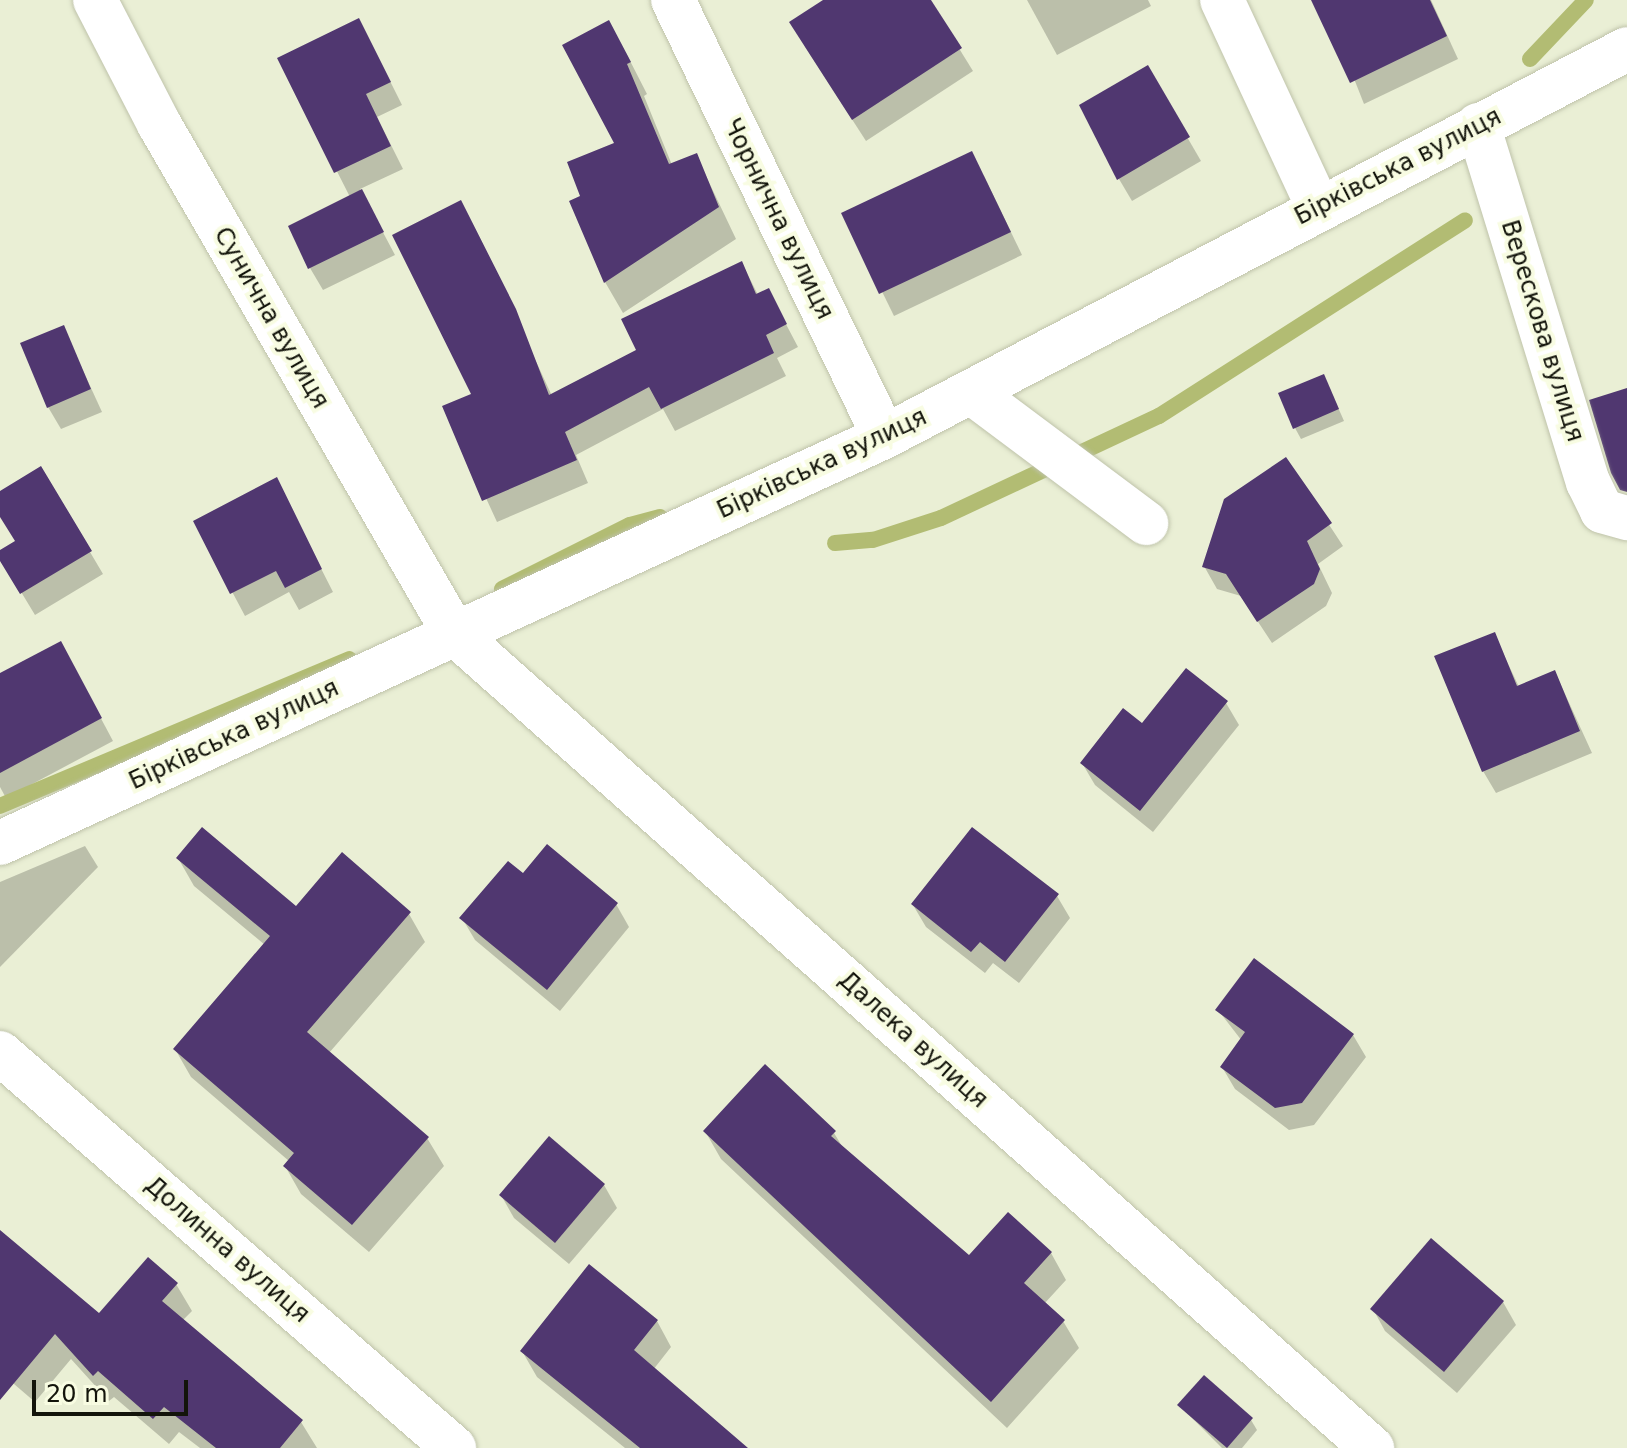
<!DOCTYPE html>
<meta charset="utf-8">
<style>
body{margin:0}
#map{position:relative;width:1627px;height:1448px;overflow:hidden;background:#eaefd5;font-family:"DejaVu Sans",sans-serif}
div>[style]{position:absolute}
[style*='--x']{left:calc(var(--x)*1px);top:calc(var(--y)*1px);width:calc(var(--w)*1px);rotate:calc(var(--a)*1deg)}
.shadow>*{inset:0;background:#0003}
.stream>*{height:16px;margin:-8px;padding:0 8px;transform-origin:8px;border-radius:8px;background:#b2bc73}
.building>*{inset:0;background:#503770}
.roads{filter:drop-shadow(0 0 2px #bfc3aa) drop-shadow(0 0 2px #bfc3aa)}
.minor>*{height:44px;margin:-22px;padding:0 22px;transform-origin:22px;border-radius:22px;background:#fff}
span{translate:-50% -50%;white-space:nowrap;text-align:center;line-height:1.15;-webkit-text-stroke:8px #f8fce2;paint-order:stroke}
.street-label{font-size:24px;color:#13140b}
.scale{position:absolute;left:32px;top:1380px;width:156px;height:36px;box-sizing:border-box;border:4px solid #13140b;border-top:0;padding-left:10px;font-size:24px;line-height:28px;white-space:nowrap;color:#13140b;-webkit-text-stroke:6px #f8fce2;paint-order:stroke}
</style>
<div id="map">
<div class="shadow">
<div style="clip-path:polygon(826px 0,929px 0,973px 71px,866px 141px,804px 45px)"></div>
<div style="clip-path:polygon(1027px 0,1148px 0,1151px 6px,1057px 55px)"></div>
<div style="clip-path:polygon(1323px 0,1431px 0,1458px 59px,1364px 104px)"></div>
<div style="clip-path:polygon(371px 43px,402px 105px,377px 117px,403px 169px,360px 189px,395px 255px,323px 290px,310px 268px,350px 197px,280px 59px)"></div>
<div style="clip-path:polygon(626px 53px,647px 94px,644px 96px,672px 165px,696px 155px,736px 239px,623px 313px,605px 282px,583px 197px,616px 144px)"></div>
<div style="clip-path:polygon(1147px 68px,1201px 161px,1132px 201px,1119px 179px)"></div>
<div style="clip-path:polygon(984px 176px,1022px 255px,894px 316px,844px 214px)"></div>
<div style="clip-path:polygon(473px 225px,552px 396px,638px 351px,742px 263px,758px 295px,768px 290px,798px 347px,777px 358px,786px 376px,675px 431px,663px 409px,576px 455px,588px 483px,497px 522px,444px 407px,474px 394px)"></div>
<div style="clip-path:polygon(63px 327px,102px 412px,61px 429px,48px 407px)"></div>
<div style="clip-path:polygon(1329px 387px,1344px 421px,1301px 439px,1295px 428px)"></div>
<div style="clip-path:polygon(1286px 459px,1343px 546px,1318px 564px,1332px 593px,1326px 606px,1272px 643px,1241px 596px,1217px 589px,1204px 566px)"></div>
<div style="clip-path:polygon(41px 469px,103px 574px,35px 615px,0 557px,17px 542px,0 513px,0 494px)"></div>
<div style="clip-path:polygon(276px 480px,333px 592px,299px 610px,289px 592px,245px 616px,195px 522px)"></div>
<div style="clip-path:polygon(1494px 634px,1519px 687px,1555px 672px,1592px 753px,1496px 793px,1483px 771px)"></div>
<div style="clip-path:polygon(73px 666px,113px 741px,6px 798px,0 787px,0 675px)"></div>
<div style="clip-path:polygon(1226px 703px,1239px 725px,1153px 832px,1095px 785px,1082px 763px,1142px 726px)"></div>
<div style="clip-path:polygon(85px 846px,98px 867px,0 967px,0 882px)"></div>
<div style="clip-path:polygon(178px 858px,296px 908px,409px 914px,425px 942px,329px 1053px,427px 1138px,444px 1166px,369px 1252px,301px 1194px,285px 1166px,289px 1161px,191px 1077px,175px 1049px,265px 945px,194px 886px)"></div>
<div style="clip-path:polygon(523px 876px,616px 904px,629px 927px,560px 1011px,475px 940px,462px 918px)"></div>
<div style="clip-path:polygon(1057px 896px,1070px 918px,1019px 983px,993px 963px,985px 973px,926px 927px,913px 905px)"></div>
<div style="clip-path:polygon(1218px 1010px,1353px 1035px,1366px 1057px,1314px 1125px,1289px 1130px,1235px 1089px,1222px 1067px,1242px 1041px)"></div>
<div style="clip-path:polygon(765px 1067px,834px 1133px,845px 1151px,969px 1258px,1051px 1253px,1066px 1280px,1044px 1304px,1063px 1321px,1079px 1348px,1007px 1428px,721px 1159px,705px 1131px)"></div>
<div style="clip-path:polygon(549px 1139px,604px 1185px,617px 1208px,569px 1264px,514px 1218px,501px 1195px)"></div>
<div style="clip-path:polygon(0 1233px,99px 1316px,176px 1284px,192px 1311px,182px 1321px,301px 1422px,317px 1448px,200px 1448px,179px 1432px,169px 1444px,114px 1397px,109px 1401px,71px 1359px,35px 1402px,7px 1378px,0 1386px)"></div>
<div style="clip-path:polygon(1503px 1302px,1516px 1325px,1457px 1393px,1385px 1331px,1373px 1309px)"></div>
<div style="clip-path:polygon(657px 1321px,671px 1347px,653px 1370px,745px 1448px,625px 1448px,537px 1377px,522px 1351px)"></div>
<div style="clip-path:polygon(1180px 1406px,1251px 1420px,1257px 1430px,1242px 1448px,1222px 1448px)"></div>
</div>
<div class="stream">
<div style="--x:1530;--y:59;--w:81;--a:-46.5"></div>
<div style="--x:835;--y:543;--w:38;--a:-5"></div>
<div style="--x:873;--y:540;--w:71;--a:-17.9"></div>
<div style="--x:941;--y:518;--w:241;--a:-25.1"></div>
<div style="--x:1159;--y:416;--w:363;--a:-32.6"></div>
<div style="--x:502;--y:589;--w:143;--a:-26.6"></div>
<div style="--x:630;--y:525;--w:31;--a:-15"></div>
<div style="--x:0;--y:806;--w:379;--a:-22.8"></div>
</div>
<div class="building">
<div style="clip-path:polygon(823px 0,931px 0,962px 48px,852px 120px,789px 22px)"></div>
<div style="clip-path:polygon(1311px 0,1430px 0,1447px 36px,1350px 83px)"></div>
<div style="clip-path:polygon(359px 18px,391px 82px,366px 94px,391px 146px,334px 173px,277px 58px)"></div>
<div style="clip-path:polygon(609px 20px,631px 62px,627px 64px,669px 164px,697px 153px,719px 207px,604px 283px,569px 201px,580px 196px,567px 162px,614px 143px,562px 45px)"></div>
<div style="clip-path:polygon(1148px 65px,1190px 137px,1117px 180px,1079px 105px)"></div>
<div style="clip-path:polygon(972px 151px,1011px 232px,879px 294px,841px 213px)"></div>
<div style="clip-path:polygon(362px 189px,384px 232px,308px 269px,288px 226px)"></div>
<div style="clip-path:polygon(461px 200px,516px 309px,549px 395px,636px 350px,621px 319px,742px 261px,756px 294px,769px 288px,787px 324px,766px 335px,774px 353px,661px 409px,649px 387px,565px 432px,577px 460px,482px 501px,442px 406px,471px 394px,392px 235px)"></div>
<div style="clip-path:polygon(64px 325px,91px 389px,47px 408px,20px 343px)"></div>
<div style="clip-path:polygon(1324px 374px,1339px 409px,1293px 429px,1278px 393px)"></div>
<div style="clip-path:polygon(1627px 388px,1627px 492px,1620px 490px,1611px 473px,1589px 400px)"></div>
<div style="clip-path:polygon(1286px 457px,1332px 523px,1307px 541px,1320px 569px,1314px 584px,1257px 622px,1226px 574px,1202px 567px,1224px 499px)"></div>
<div style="clip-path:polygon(41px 466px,92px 551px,20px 594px,0 561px,0 550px,15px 541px,0 517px,0 491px)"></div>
<div style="clip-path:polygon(277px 477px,322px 569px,285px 588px,276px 571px,230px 594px,193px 521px)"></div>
<div style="clip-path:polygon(1495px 632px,1517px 686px,1555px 670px,1580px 731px,1482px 772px,1434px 656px)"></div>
<div style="clip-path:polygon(61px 641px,102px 718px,0 773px,0 673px)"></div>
<div style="clip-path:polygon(1186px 668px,1228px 701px,1140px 811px,1080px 763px,1123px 708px,1142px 723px)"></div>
<div style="clip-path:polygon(202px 827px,296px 906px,342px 852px,411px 912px,307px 1032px,429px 1137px,352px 1225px,283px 1166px,294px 1153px,173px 1049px,270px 936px,176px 858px)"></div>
<div style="clip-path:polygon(972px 827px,1059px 894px,1005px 962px,980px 942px,971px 952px,911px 904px)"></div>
<div style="clip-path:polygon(547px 844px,618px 903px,547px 990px,459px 918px,508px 861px,523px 873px)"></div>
<div style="clip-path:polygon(1254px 958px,1354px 1034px,1302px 1103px,1275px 1108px,1220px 1067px,1245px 1032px,1215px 1010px)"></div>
<div style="clip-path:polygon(765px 1064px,836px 1131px,831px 1136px,969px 1255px,1008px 1212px,1052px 1252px,1024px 1283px,1065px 1320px,991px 1402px,703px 1131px)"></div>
<div style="clip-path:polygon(549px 1136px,605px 1184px,555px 1243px,499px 1195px)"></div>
<div style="clip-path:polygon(0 1230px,99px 1313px,148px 1257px,178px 1283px,162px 1301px,303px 1420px,280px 1448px,216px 1448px,164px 1407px,153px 1419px,98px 1371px,93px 1376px,55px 1334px,0 1400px)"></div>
<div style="clip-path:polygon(1431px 1238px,1504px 1301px,1444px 1372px,1370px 1309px)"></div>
<div style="clip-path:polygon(589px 1264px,658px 1320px,634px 1350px,748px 1448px,640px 1448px,520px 1351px)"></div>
<div style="clip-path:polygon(1204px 1375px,1253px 1418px,1227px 1448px,1177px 1405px)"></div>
</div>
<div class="roads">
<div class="minor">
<div style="--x:95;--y:0;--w:140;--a:62.7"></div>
<div style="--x:159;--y:124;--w:588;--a:59.9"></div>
<div style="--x:454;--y:633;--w:1228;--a:41.6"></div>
<div style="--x:673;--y:0;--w:485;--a:64.2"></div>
<div style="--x:1222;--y:0;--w:228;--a:65.1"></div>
<div style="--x:1478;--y:125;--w:374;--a:72.9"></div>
<div style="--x:1588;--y:482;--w:32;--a:64"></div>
<div style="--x:1602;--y:511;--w:26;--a:16"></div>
<div style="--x:971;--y:392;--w:219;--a:36.8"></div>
<div style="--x:0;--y:843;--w:973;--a:-24.67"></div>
<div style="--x:884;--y:437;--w:838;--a:-27.57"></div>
<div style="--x:0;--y:1053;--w:602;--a:41.02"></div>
</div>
</div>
<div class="street-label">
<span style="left:1398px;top:167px;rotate:-27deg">Бірківська вулиця</span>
<span style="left:778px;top:219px;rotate:64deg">Чорнична вулиця</span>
<span style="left:271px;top:318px;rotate:60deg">Сунична вулиця</span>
<span style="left:1542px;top:331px;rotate:73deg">Верескова вулиця</span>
<span style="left:822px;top:464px;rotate:-25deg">Бірківська вулиця</span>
<span style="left:234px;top:735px;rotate:-25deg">Бірківська вулиця</span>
<span style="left:913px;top:1040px;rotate:42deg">Далека вулиця</span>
<span style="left:227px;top:1250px;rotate:41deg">Долинна вулиця</span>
</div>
<div class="scale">20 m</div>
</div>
